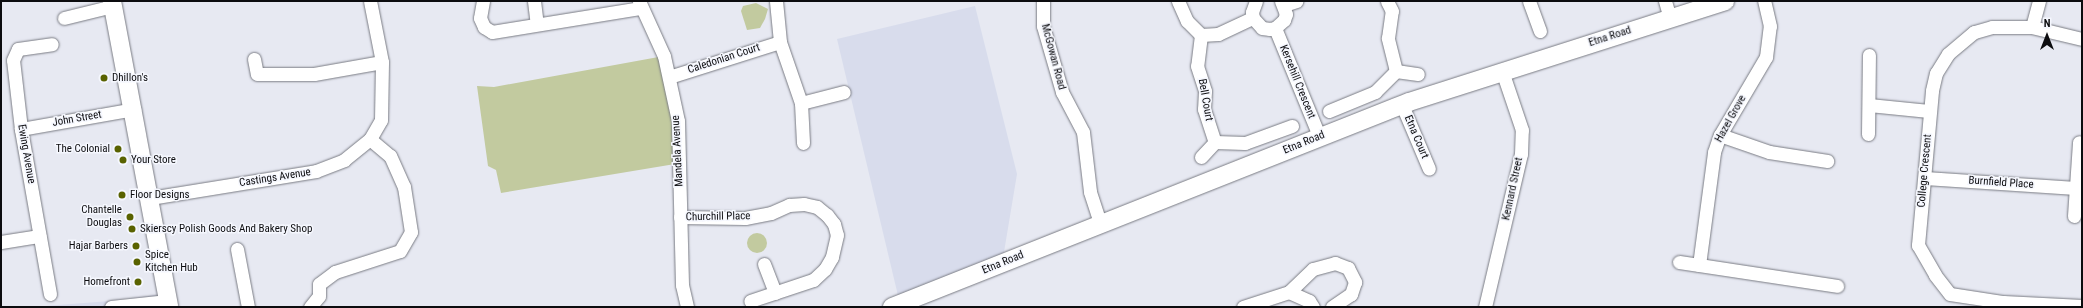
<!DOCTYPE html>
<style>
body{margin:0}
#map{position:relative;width:2083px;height:308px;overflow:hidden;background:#e7e9f2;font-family:"Roboto Condensed",sans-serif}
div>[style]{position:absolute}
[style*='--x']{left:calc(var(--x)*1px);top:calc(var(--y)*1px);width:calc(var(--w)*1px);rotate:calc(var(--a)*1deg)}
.built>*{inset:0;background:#d8dcec}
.green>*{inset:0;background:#c2ca9f}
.round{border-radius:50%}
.roads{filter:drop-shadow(0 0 1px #797b83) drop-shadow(0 0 1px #797b83)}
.street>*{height:13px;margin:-6.5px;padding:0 6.5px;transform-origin:6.5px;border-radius:6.5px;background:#fff}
.secondary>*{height:18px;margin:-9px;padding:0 9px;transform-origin:9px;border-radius:9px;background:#fff}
.dots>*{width:11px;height:11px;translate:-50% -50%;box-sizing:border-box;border:2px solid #f5f7fe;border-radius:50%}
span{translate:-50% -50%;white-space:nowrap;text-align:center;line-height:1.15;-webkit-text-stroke:3px #f5f7fe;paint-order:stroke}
.street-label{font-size:11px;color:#0c0c0f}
.poi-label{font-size:11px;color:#0c0c0f}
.left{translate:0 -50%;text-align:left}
.right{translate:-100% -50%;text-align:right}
.frame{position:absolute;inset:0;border:2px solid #0c0c0f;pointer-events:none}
.north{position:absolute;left:2027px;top:16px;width:40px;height:40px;-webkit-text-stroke:3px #f5f7fe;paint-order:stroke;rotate:0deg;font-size:11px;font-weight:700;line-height:16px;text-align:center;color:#0c0c0f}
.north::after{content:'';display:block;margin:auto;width:14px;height:18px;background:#0c0c0f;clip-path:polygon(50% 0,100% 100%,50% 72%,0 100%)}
</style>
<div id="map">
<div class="built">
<div style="clip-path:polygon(975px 6px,1017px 174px,1002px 264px,900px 304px,837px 39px)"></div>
<div style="clip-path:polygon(167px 293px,169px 307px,32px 307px,123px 300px)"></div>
</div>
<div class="green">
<div style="clip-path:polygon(756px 3px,768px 9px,765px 19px,760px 28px,747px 30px,741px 11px,743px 6px)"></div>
<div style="clip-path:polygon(664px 56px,681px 163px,501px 193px,496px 170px,488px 166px,477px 86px,494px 87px)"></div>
<div class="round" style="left:747px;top:233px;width:20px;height:20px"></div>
</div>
<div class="roads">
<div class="street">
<div style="--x:483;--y:1;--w:17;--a:100"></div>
<div style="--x:480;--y:18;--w:10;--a:66"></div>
<div style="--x:484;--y:27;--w:9;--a:32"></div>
<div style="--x:492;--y:32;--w:151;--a:-9.2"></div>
<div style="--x:534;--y:1;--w:23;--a:83"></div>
<div style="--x:639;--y:1;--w:60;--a:65.6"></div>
<div style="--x:664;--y:56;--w:66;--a:77.8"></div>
<div style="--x:678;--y:121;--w:164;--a:88.6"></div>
<div style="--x:682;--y:285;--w:23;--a:77"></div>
<div style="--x:776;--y:1;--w:41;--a:84.4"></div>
<div style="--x:780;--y:42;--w:65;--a:71"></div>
<div style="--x:801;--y:103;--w:40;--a:87.1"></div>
<div style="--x:1043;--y:1;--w:25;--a:90"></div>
<div style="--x:1043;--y:26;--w:69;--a:73.9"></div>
<div style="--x:1062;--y:92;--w:45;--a:62.3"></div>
<div style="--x:1083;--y:132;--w:60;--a:83.3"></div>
<div style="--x:1090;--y:192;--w:35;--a:72"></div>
<div style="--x:1178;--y:1;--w:22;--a:66"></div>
<div style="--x:1187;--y:21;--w:20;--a:45"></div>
<div style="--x:1201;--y:35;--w:17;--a:-3"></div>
<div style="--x:1218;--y:34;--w:38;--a:-25"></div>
<div style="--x:1256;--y:1;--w:12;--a:110"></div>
<div style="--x:1252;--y:12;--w:6;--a:81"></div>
<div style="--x:1253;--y:18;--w:13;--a:48"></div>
<div style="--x:1262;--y:28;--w:8;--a:7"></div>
<div style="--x:1270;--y:29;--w:5;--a:-11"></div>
<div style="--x:1275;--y:28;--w:12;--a:-42"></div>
<div style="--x:1284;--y:20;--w:6;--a:-72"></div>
<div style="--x:1286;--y:14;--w:14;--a:-111"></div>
<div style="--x:1529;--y:1;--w:32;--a:70"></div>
<div style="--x:1665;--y:1;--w:18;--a:74"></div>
<div style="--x:1284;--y:5;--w:13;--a:-18"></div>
<div style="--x:64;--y:18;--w:50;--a:-13.8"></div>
<div style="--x:2032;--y:27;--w:27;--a:-75"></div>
<div style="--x:1275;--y:28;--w:117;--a:67.8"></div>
<div style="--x:1201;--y:35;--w:31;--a:97"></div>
<div style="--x:1197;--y:66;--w:26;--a:72"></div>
<div style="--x:1205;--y:91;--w:18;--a:93"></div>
<div style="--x:1204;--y:109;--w:35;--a:72"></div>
<div style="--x:1215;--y:142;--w:30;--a:2"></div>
<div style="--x:1245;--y:143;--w:50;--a:-19.9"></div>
<div style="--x:2082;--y:39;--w:51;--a:-166.5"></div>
<div style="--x:2032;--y:27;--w:40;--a:180"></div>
<div style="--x:1992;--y:27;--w:19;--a:164"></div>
<div style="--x:1974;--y:32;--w:34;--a:140"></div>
<div style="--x:1948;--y:54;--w:22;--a:122"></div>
<div style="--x:1936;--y:73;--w:18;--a:103"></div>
<div style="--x:1932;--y:91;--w:155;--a:95.2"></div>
<div style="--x:1918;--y:245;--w:34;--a:60"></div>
<div style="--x:1935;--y:275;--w:24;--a:52"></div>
<div style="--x:1950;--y:294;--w:54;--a:8.6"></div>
<div style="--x:2003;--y:302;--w:79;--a:2.9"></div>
<div style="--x:254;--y:59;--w:15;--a:79"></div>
<div style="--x:257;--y:74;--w:57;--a:0"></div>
<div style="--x:314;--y:74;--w:69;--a:-10"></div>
<div style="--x:1396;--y:71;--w:22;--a:8"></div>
<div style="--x:669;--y:77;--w:116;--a:-17.5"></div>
<div style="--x:801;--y:103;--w:44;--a:-14.3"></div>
<div style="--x:1402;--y:105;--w:69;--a:67.1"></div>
<div style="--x:1869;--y:105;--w:60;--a:5.7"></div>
<div style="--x:1329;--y:111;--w:50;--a:-22.4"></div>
<div style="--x:1375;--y:92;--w:30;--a:-45"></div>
<div style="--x:1396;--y:71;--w:34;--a:-104"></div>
<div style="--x:1388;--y:38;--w:27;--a:-82"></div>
<div style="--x:1392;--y:11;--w:11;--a:-117"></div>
<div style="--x:21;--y:129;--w:115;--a:-10"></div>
<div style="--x:1868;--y:134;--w:79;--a:-89.3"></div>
<div style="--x:1720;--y:135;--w:52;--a:19.1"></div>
<div style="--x:1769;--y:152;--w:59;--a:8.8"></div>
<div style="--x:1201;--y:157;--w:21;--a:-47"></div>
<div style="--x:1925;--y:178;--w:151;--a:3.8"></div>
<div style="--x:150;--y:198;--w:168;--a:-9.2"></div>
<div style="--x:316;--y:171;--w:30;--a:-21"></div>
<div style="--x:344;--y:160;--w:33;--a:-39"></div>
<div style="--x:370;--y:139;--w:22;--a:-60"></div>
<div style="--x:381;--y:120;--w:58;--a:-89"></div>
<div style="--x:382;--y:62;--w:62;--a:-101.1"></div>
<div style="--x:2074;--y:216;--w:74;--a:-86.1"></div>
<div style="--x:680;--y:217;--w:65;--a:0.9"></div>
<div style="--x:745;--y:218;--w:26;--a:-11"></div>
<div style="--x:771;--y:213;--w:20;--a:-24"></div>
<div style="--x:789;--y:205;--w:15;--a:-4"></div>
<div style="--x:804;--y:204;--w:13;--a:13"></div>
<div style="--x:817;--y:207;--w:13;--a:39"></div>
<div style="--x:827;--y:215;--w:11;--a:52"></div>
<div style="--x:834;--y:224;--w:11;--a:75"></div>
<div style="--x:837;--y:235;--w:23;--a:103"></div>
<div style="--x:832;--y:257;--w:14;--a:120"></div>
<div style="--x:825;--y:269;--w:16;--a:137"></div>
<div style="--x:813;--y:280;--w:66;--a:161.6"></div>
<div style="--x:1;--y:242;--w:39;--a:-9"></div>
<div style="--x:237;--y:249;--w:59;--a:79.3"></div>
<div style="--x:1679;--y:262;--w:160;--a:8.6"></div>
<div style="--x:764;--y:264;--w:31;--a:69"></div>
<div style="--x:1699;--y:265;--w:114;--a:-82.4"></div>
<div style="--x:1714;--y:152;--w:18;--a:-71"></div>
<div style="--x:1720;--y:135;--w:91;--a:-59.5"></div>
<div style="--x:1766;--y:57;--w:31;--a:-83"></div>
<div style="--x:1770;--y:26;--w:26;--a:-103"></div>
<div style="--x:1289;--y:292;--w:33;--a:-44"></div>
<div style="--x:1313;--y:269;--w:23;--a:-15"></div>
<div style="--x:1335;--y:263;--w:14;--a:21"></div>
<div style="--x:1348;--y:268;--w:16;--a:63"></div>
<div style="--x:1355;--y:282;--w:13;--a:108"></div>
<div style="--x:1351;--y:294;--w:23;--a:146"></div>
<div style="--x:50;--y:294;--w:168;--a:-100"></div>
<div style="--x:21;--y:129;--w:69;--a:-96.6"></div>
<div style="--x:13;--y:60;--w:12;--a:-66"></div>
<div style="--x:18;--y:49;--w:34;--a:-8"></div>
<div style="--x:111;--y:307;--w:57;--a:-6"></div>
<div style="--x:310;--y:307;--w:14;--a:-51"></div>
<div style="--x:319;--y:296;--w:12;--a:-90"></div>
<div style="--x:319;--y:284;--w:20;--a:-37"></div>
<div style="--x:335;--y:272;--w:68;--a:-17.9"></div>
<div style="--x:400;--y:251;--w:22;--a:-60"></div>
<div style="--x:411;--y:232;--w:46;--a:-98.8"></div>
<div style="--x:404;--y:187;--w:34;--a:-114"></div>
<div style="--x:390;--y:156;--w:26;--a:-140"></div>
<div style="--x:1243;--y:307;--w:48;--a:-18.1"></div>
<div style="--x:1289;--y:292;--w:22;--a:24"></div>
<div style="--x:1309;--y:301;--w:7;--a:56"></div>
<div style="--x:1485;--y:307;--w:157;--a:-76.8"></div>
<div style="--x:1521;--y:154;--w:24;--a:-88"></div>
<div style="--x:1522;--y:130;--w:62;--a:-108.7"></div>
</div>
<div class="secondary">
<div style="--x:112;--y:1;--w:311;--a:79.4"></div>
<div style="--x:892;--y:307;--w:556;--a:-21.63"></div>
<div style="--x:1409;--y:102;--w:332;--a:-17.7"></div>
</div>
</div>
<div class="dots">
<div style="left:104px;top:78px;background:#596200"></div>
<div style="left:118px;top:149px;background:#596200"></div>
<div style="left:123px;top:160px;background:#596200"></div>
<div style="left:122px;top:195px;background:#596200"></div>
<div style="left:130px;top:217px;background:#596200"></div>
<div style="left:132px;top:229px;background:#596200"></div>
<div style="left:136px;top:246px;background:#596200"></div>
<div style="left:137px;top:262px;background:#596200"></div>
<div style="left:138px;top:282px;background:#596200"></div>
</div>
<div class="street-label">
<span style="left:1610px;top:37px;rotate:-18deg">Etna Road</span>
<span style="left:1053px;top:57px;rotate:75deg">McGowan Road</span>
<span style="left:724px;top:59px;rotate:-18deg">Caledonian Court</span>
<span style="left:1297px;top:82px;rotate:68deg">Kersehill Crescent</span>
<span style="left:1205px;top:100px;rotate:80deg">Bell Court</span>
<span style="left:77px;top:119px;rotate:-10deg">John Street</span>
<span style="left:1731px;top:119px;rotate:-61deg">Hazel Grove</span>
<span style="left:1416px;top:137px;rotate:67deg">Etna Court</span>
<span style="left:1304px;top:143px;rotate:-22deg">Etna Road</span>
<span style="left:678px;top:151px;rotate:-93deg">Mandela Avenue</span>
<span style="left:26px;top:154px;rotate:80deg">Ewing Avenue</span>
<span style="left:1925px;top:171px;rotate:-85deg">College Crescent</span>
<span style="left:275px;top:178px;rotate:-9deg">Castings Avenue</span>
<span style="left:2001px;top:183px;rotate:4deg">Burnfield Place</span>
<span style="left:1513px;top:189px;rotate:-78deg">Kennard Street</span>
<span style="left:718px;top:217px;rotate:-1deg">Churchill Place</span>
<span style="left:1003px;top:263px;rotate:-22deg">Etna Road</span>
</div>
<div class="poi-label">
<span class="left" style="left:112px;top:78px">Dhillon's</span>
<span class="right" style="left:110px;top:149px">The Colonial</span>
<span class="left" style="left:131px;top:160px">Your Store</span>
<span class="left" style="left:130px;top:195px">Floor Designs</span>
<span class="right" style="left:122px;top:217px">Chantelle<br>Douglas</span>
<span class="left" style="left:140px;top:229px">Skierscy Polish Goods And Bakery Shop</span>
<span class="right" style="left:128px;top:246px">Hajar Barbers</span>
<span class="left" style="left:145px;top:262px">Spice<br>Kitchen Hub</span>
<span class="right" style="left:130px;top:282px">Homefront</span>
</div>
<div class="frame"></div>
<div class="north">N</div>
</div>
